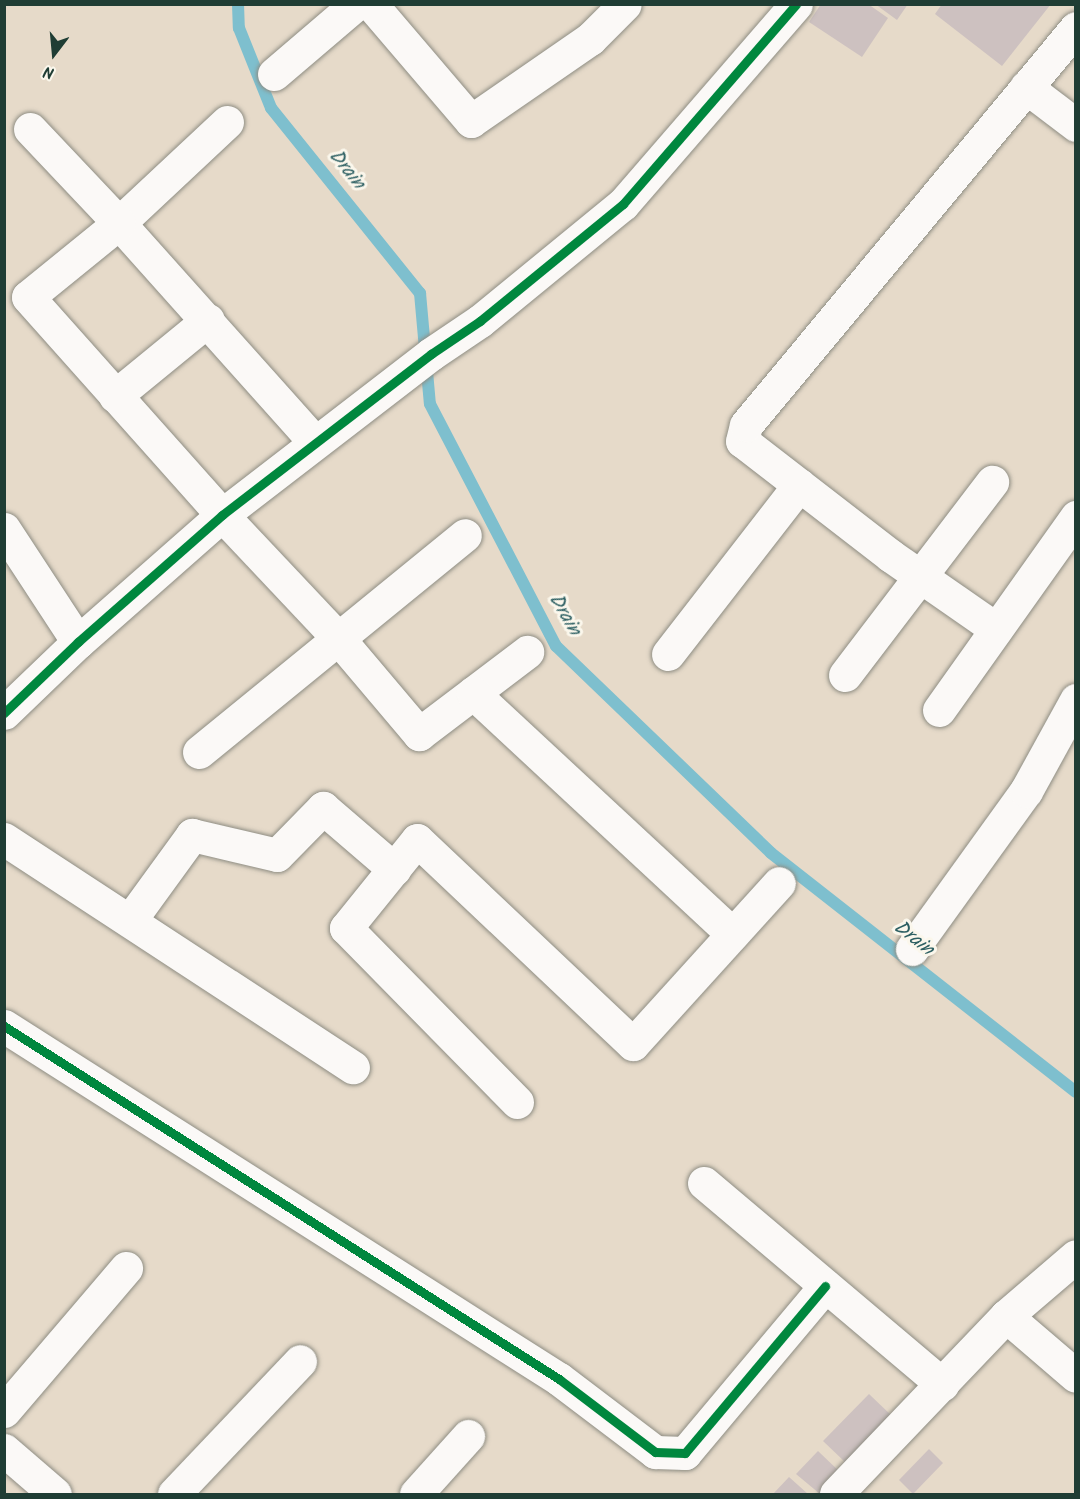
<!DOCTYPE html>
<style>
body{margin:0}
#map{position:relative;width:1080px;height:1499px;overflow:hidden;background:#e6dac9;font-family:Kalam,sans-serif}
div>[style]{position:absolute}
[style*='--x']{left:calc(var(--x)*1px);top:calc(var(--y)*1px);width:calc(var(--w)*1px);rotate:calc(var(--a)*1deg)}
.stream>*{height:12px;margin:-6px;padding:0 6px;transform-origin:6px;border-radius:6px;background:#7ebfce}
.building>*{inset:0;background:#cdc1c0}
.roads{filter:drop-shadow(0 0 2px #8e8d83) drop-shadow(0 0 2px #8e8d83)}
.minor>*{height:33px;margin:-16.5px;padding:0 16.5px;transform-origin:16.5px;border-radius:16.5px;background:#fbf9f7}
.cycleway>*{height:9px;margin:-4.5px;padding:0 4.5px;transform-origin:4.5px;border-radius:4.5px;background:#00873e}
span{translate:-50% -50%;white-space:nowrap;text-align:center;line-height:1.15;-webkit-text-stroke:6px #fbf7ec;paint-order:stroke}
.water-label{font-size:20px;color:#2e6063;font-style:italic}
.frame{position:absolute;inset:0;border:6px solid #1f3d34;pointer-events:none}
.north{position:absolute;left:24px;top:24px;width:60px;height:60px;-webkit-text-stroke:4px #fbf7ec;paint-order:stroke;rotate:196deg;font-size:16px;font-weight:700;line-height:24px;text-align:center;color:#1f3d34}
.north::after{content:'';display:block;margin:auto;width:21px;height:27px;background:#1f3d34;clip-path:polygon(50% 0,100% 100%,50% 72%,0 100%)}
</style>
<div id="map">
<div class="stream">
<div style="--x:238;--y:4;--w:24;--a:88"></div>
<div style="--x:239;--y:28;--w:86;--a:68.2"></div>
<div style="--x:271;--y:108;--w:238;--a:51.2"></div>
<div style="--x:420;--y:293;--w:111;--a:84.9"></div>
<div style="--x:430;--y:404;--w:273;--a:62.5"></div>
<div style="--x:556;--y:646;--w:298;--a:43.9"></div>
<div style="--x:771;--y:853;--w:387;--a:38.1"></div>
</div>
<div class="building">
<div style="clip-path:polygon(821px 4px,868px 4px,888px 18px,862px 57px,809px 22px)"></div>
<div style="clip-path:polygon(875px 4px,908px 4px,897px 20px)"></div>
<div style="clip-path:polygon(942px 4px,1051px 4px,1002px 66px,935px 14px)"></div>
<div style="clip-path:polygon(869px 1394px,892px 1416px,846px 1463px,823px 1441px)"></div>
<div style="clip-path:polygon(929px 1449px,943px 1463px,913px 1494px,899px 1480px)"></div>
<div style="clip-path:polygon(818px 1451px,841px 1473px,820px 1494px,796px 1474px)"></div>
<div style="clip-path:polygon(789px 1477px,808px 1494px,773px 1494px)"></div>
</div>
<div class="roads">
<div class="minor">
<div style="--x:371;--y:4;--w:154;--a:49.5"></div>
<div style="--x:471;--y:121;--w:145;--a:-34.6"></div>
<div style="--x:590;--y:39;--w:49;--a:-45"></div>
<div style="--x:274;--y:74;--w:108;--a:-40.5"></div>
<div style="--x:1026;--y:87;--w:63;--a:37.2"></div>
<div style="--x:227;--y:122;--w:148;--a:136.9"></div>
<div style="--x:119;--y:223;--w:294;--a:48.2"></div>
<div style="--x:30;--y:129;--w:129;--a:46.6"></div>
<div style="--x:119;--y:223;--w:117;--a:140.9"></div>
<div style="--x:28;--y:297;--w:292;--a:48.3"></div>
<div style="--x:222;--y:515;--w:169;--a:46.7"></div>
<div style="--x:338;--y:638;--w:126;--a:49.8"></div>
<div style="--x:419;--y:734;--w:136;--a:-37.2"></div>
<div style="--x:115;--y:396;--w:120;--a:-39.3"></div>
<div style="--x:4;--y:529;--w:135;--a:56.8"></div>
<div style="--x:996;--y:629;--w:128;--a:-145.2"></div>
<div style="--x:891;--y:556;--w:188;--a:-142.3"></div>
<div style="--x:742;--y:441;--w:16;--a:-76"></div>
<div style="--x:746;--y:425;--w:516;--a:-50.27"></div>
<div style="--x:668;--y:654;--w:214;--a:-52.2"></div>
<div style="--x:845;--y:675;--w:243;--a:-52.7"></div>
<div style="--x:473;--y:693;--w:354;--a:42.9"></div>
<div style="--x:939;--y:710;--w:237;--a:-54.6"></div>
<div style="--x:4;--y:713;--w:103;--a:-43.8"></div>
<div style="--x:78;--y:642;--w:192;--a:-41.4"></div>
<div style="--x:222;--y:515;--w:264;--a:-37.6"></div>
<div style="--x:431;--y:354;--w:59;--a:-34"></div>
<div style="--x:480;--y:321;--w:185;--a:-39.3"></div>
<div style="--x:623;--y:204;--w:264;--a:-49.1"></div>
<div style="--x:199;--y:752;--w:343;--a:-39.2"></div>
<div style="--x:4;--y:839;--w:417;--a:33.2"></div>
<div style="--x:131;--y:919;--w:104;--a:-54"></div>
<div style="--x:192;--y:835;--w:87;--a:13.2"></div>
<div style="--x:277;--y:855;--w:66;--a:-45.6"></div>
<div style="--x:323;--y:808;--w:94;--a:40.7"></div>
<div style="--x:912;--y:949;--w:195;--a:-54.2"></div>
<div style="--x:1026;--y:791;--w:104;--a:-61.2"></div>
<div style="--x:4;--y:1026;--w:658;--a:32.46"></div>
<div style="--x:559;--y:1379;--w:121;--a:37.2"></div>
<div style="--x:655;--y:1452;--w:30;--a:2"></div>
<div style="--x:685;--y:1453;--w:218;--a:-50"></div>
<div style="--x:517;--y:1102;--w:244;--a:-134.5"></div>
<div style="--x:346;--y:928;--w:113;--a:-51.1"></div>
<div style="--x:417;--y:840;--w:297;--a:43.4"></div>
<div style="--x:633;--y:1044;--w:217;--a:-47.8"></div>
<div style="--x:704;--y:1183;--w:312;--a:40.2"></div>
<div style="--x:1006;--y:1316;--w:92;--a:40.6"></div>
<div style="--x:4;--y:1411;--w:188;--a:-49.5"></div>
<div style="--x:4;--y:1450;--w:67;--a:40.8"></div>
<div style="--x:174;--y:1494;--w:183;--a:-46.5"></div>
<div style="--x:416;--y:1494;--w:78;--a:-48.1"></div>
<div style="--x:836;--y:1494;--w:246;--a:-46.3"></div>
<div style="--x:1006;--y:1316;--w:92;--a:-40.6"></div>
</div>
</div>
<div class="cycleway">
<div style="--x:4;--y:713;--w:103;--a:-43.8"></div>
<div style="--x:78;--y:642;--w:192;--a:-41.4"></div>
<div style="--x:222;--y:515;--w:264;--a:-37.6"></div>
<div style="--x:431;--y:354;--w:59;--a:-34"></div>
<div style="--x:480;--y:321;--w:185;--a:-39.3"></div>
<div style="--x:623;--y:204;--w:264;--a:-49.1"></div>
<div style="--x:4;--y:1026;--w:658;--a:32.46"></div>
<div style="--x:559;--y:1379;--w:121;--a:37.2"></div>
<div style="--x:655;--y:1452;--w:30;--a:2"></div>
<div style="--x:685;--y:1453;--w:218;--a:-50"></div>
</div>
<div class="water-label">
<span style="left:346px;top:170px;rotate:51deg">Drain</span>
<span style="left:564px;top:615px;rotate:60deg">Drain</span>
<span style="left:913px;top:939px;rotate:38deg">Drain</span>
</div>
<div class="frame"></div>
<div class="north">N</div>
</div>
